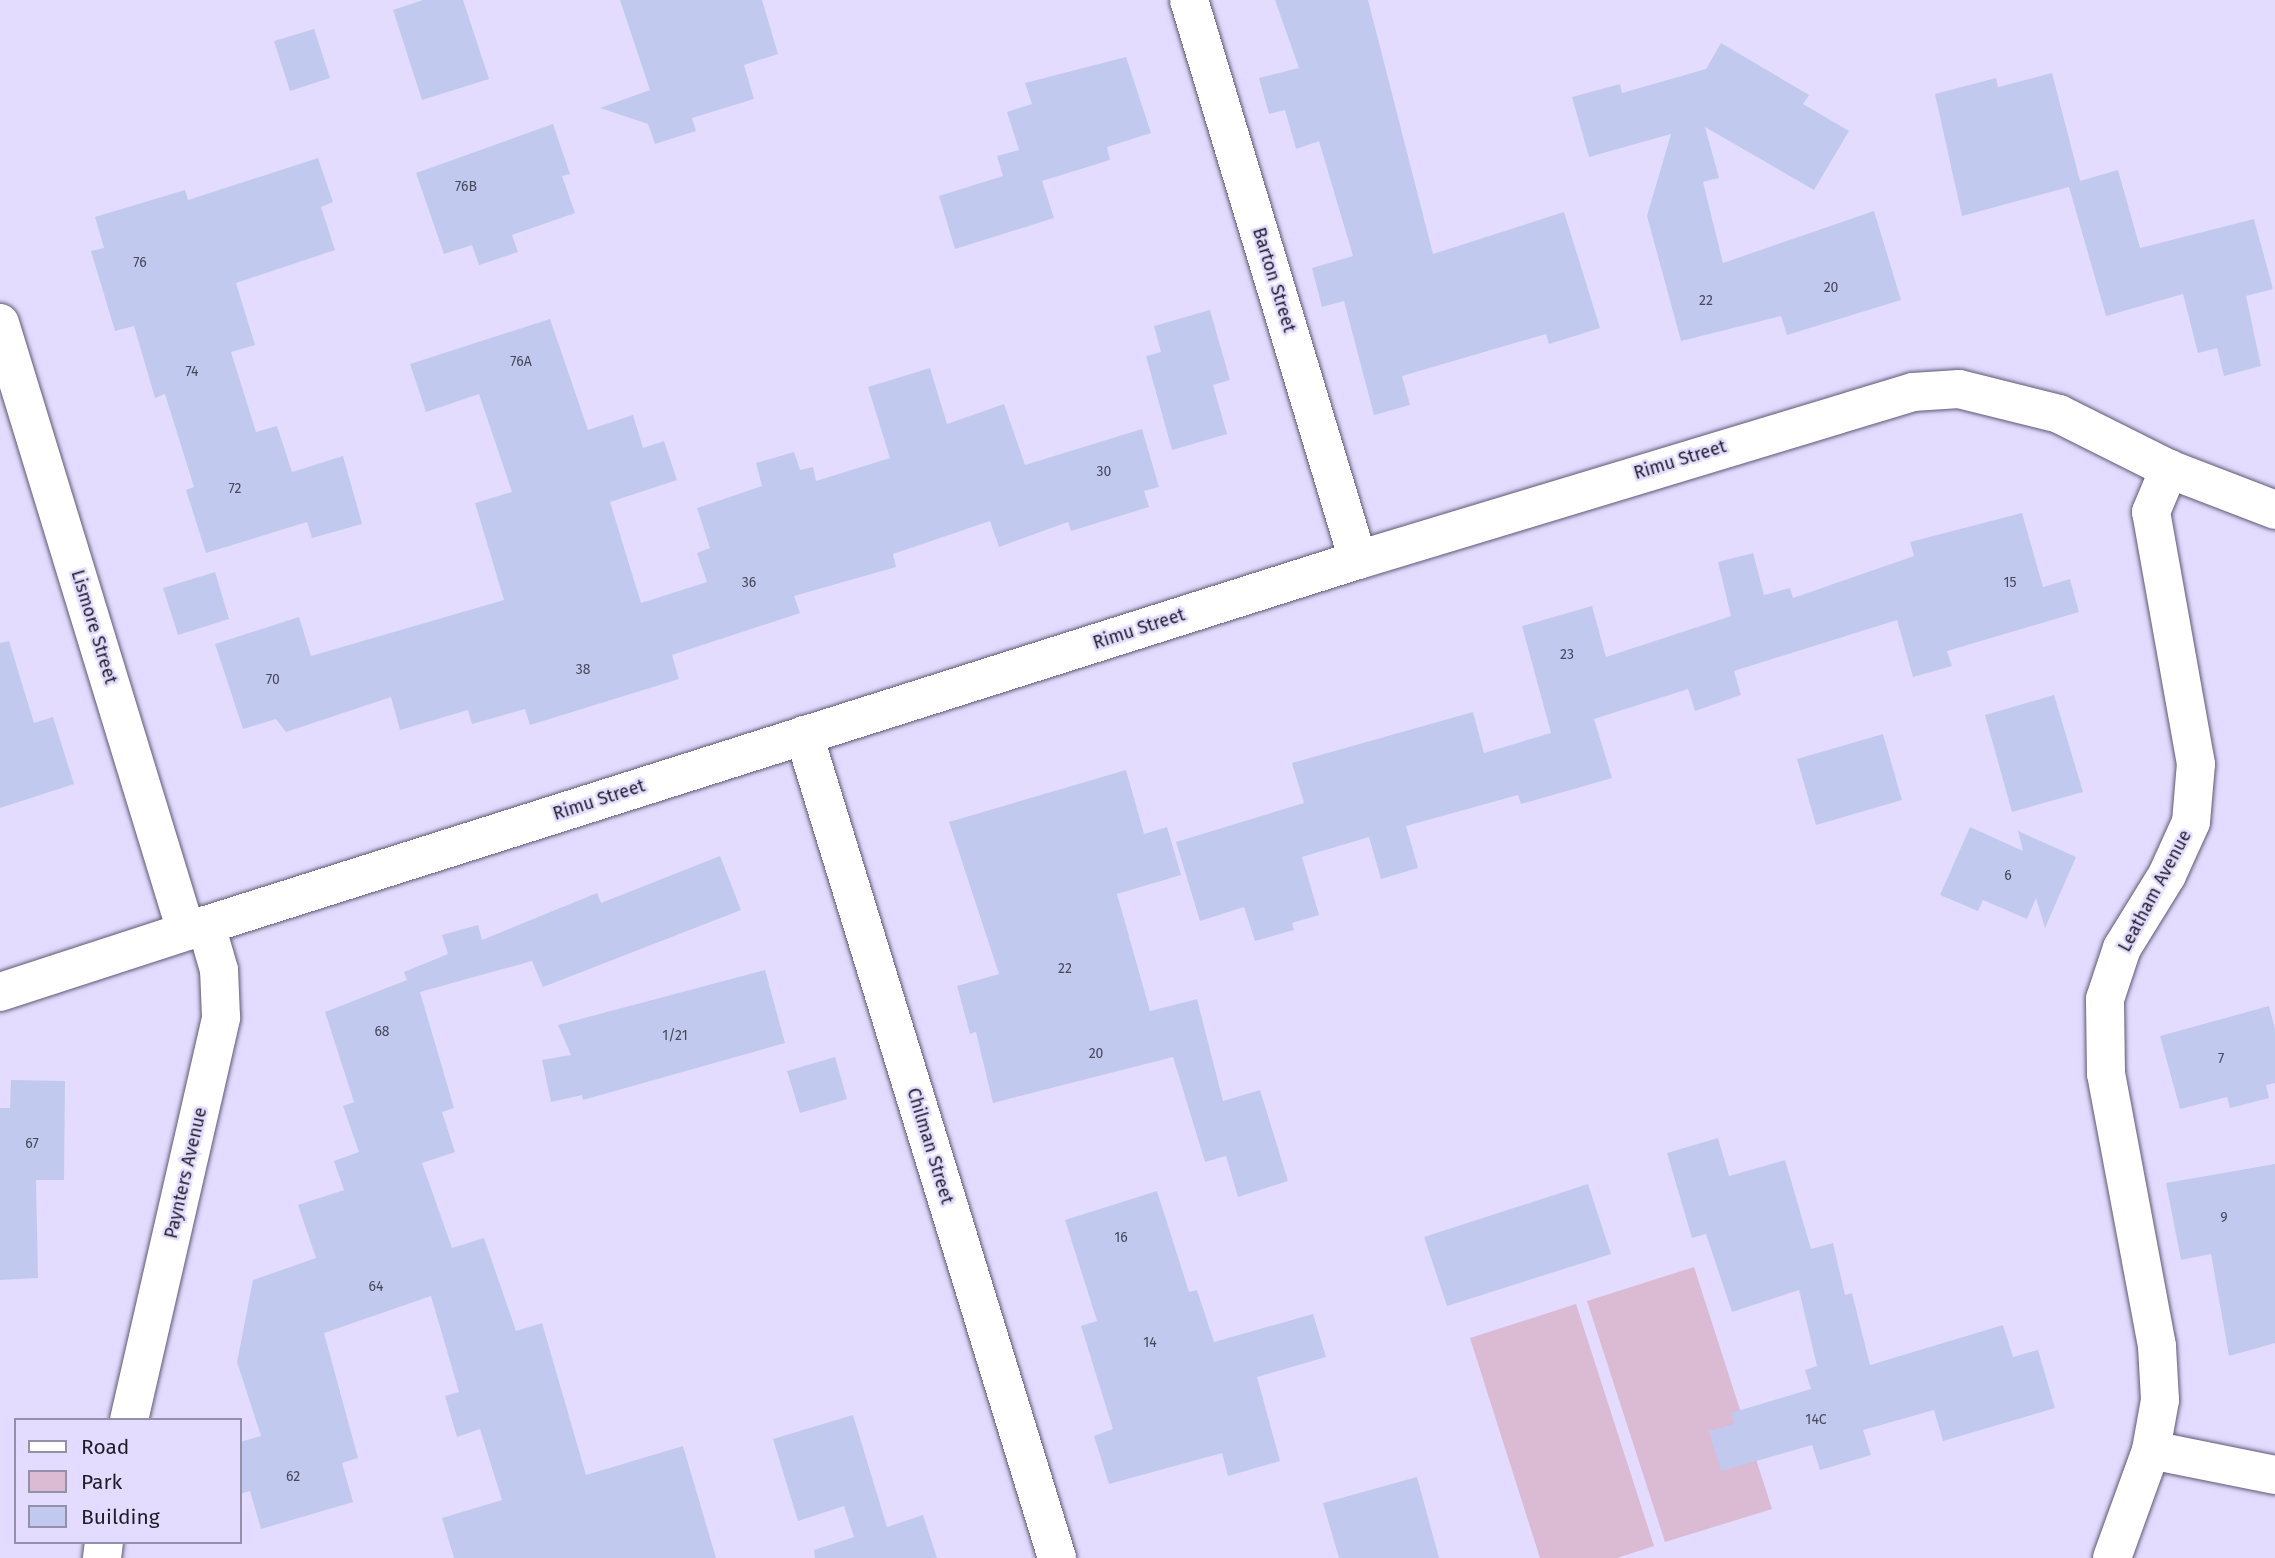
<!DOCTYPE html>
<style>
body{margin:0}
#map{position:relative;width:2275px;height:1558px;overflow:hidden;background:#e3dcfe;font-family:"Fira Sans",sans-serif}
div>[style]{position:absolute}
[style*='--x']{left:calc(var(--x)*1px);top:calc(var(--y)*1px);width:calc(var(--w)*1px);rotate:calc(var(--a)*1deg)}
.green>*{inset:0;background:#dbbad3}
.building>*{inset:0;background:#c1caee}
.roads{filter:drop-shadow(0 0 2px #5f5876) drop-shadow(0 0 2px #5f5876)}
.minor>*{height:38px;margin:-19px;padding:0 19px;transform-origin:19px;border-radius:19px;background:#fff}
.tertiary>*{height:38px;margin:-19px;padding:0 19px;transform-origin:19px;border-radius:19px;background:#fff}
span{translate:-50% -50%;white-space:nowrap;text-align:center;line-height:1.15;-webkit-text-stroke:5px #e3dcfe;paint-order:stroke}
.number-label{font-size:14px;color:#48485a}
.number-label span{-webkit-text-stroke-width:0}
.street-label{font-size:18px;color:#201d29}
.legend{position:absolute;left:14px;top:1418px;width:228px;height:126px;box-sizing:border-box;background:#e3dcfe;border:2px solid #9590a9;margin:0;padding:9px 12px;list-style:none;font-size:21px;color:#201d29}
.legend li{display:flex;align-items:center;gap:14px;height:35px}
.legend b{width:35px;border:2px solid #9590a9}
</style>
<div id="map">
<div class="green">
<div style="clip-path:polygon(1694px 1267px,1772px 1509px,1665px 1542px,1587px 1301px)"></div>
<div style="clip-path:polygon(1576px 1304px,1654px 1546px,1617px 1558px,1540px 1558px,1470px 1338px)"></div>
</div>
<div class="building">
<div style="clip-path:polygon(423px 0,463px 0,489px 79px,422px 100px,393px 10px)"></div>
<div style="clip-path:polygon(620px 0,762px 0,778px 54px,744px 65px,754px 99px,692px 118px,696px 131px,655px 144px,648px 124px,600px 108px,650px 90px)"></div>
<div style="clip-path:polygon(1275px 0,1368px 0,1433px 254px,1564px 212px,1600px 328px,1549px 344px,1546px 334px,1402px 376px,1410px 405px,1374px 415px,1344px 301px,1322px 307px,1312px 268px,1353px 256px,1319px 141px,1296px 149px,1285px 110px,1269px 114px,1259px 78px,1299px 68px)"></div>
<div style="clip-path:polygon(314px 29px,330px 78px,290px 91px,274px 41px)"></div>
<div style="clip-path:polygon(1721px 43px,1809px 95px,1803px 104px,1849px 131px,1814px 190px,1705px 127px,1719px 178px,1703px 182px,1723px 263px,1874px 211px,1901px 300px,1787px 335px,1781px 316px,1681px 341px,1647px 216px,1671px 134px,1589px 157px,1572px 97px,1620px 84px,1622px 93px,1706px 69px)"></div>
<div style="clip-path:polygon(1126px 57px,1151px 133px,1107px 147px,1110px 160px,1042px 181px,1054px 218px,955px 249px,939px 196px,1003px 176px,997px 156px,1019px 150px,1007px 112px,1032px 104px,1025px 83px)"></div>
<div style="clip-path:polygon(2052px 73px,2080px 181px,2118px 170px,2140px 248px,2254px 219px,2273px 289px,2246px 296px,2261px 366px,2224px 376px,2217px 348px,2198px 353px,2183px 294px,2106px 316px,2069px 187px,1962px 216px,1935px 94px,1996px 78px,1998px 87px)"></div>
<div style="clip-path:polygon(553px 124px,570px 174px,562px 176px,575px 213px,512px 235px,518px 252px,479px 265px,472px 245px,444px 254px,416px 173px)"></div>
<div style="clip-path:polygon(318px 158px,333px 202px,321px 207px,335px 250px,236px 283px,255px 345px,231px 352px,256px 432px,277px 426px,292px 472px,343px 456px,362px 524px,312px 538px,307px 522px,206px 553px,186px 490px,194px 487px,165px 394px,155px 398px,134px 326px,115px 331px,91px 251px,104px 248px,95px 217px,185px 190px,188px 200px)"></div>
<div style="clip-path:polygon(1210px 310px,1230px 380px,1213px 385px,1227px 434px,1172px 450px,1146px 356px,1161px 352px,1154px 326px)"></div>
<div style="clip-path:polygon(550px 319px,588px 430px,633px 415px,643px 448px,664px 441px,677px 480px,610px 502px,641px 603px,707px 582px,697px 553px,710px 548px,697px 508px,762px 486px,756px 463px,794px 452px,800px 470px,813px 467px,816px 481px,890px 458px,868px 387px,930px 368px,947px 424px,1004px 404px,1025px 465px,1142px 429px,1159px 487px,1144px 491px,1149px 507px,1071px 531px,1068px 522px,999px 547px,990px 521px,893px 554px,896px 567px,794px 596px,800px 613px,672px 655px,679px 679px,530px 725px,525px 709px,472px 724px,468px 710px,400px 730px,391px 697px,286px 732px,276px 719px,243px 729px,215px 644px,299px 617px,311px 656px,504px 600px,475px 503px,512px 492px,479px 394px,426px 412px,410px 364px)"></div>
<div style="clip-path:polygon(2022px 513px,2043px 587px,2070px 579px,2079px 612px,1947px 651px,1952px 666px,1913px 677px,1897px 620px,1734px 671px,1741px 695px,1695px 711px,1688px 689px,1594px 719px,1612px 778px,1521px 804px,1518px 795px,1406px 826px,1418px 868px,1381px 879px,1369px 837px,1302px 857px,1319px 915px,1292px 923px,1294px 930px,1255px 941px,1244px 907px,1200px 921px,1176px 842px,1304px 803px,1292px 763px,1473px 712px,1484px 753px,1551px 733px,1522px 626px,1592px 606px,1606px 657px,1731px 616px,1718px 562px,1753px 553px,1764px 595px,1790px 588px,1793px 598px,1914px 556px,1910px 542px)"></div>
<div style="clip-path:polygon(215px 572px,229px 619px,178px 635px,163px 588px)"></div>
<div style="clip-path:polygon(9px 641px,34px 723px,53px 717px,74px 784px,0 808px,0 643px)"></div>
<div style="clip-path:polygon(2054px 695px,2083px 792px,2012px 812px,1985px 715px)"></div>
<div style="clip-path:polygon(1883px 734px,1902px 800px,1816px 825px,1797px 759px)"></div>
<div style="clip-path:polygon(1126px 770px,1144px 834px,1167px 827px,1181px 875px,1117px 894px,1150px 1011px,1197px 999px,1223px 1101px,1260px 1090px,1288px 1181px,1238px 1197px,1226px 1156px,1205px 1162px,1173px 1057px,993px 1103px,976px 1032px,970px 1034px,957px 986px,999px 974px,949px 822px)"></div>
<div style="clip-path:polygon(1970px 827px,2023px 851px,2018px 831px,2076px 857px,2045px 928px,2036px 898px,2027px 919px,1983px 900px,1978px 911px,1940px 895px)"></div>
<div style="clip-path:polygon(720px 856px,741px 910px,543px 987px,532px 961px,420px 992px,454px 1108px,442px 1112px,455px 1152px,422px 1163px,452px 1248px,484px 1238px,516px 1331px,542px 1323px,586px 1475px,683px 1446px,716px 1558px,454px 1558px,442px 1518px,502px 1500px,480px 1429px,457px 1437px,445px 1396px,459px 1392px,431px 1296px,324px 1333px,358px 1458px,342px 1463px,353px 1502px,261px 1529px,250px 1491px,240px 1494px,240px 1442px,261px 1436px,237px 1362px,253px 1280px,316px 1258px,298px 1205px,344px 1190px,334px 1161px,359px 1152px,343px 1106px,354px 1102px,325px 1012px,407px 980px,404px 972px,448px 954px,442px 935px,478px 925px,482px 940px,597px 893px,601px 903px)"></div>
<div style="clip-path:polygon(765px 970px,785px 1043px,583px 1100px,582px 1095px,551px 1102px,542px 1060px,571px 1055px,558px 1025px)"></div>
<div style="clip-path:polygon(2269px 1006px,2275px 1029px,2275px 1083px,2266px 1085px,2269px 1098px,2230px 1108px,2227px 1097px,2180px 1109px,2160px 1036px)"></div>
<div style="clip-path:polygon(835px 1057px,847px 1099px,800px 1113px,787px 1071px)"></div>
<div style="clip-path:polygon(11px 1080px,65px 1081px,64px 1180px,36px 1180px,38px 1278px,0 1280px,0 1108px,10px 1108px)"></div>
<div style="clip-path:polygon(1718px 1138px,1729px 1176px,1785px 1160px,1811px 1249px,1833px 1243px,1845px 1295px,1852px 1293px,1870px 1365px,2003px 1325px,2013px 1357px,2038px 1350px,2055px 1408px,1943px 1441px,1934px 1410px,1863px 1430px,1871px 1455px,1820px 1470px,1812px 1445px,1721px 1471px,1709px 1431px,1734px 1424px,1731px 1413px,1811px 1389px,1805px 1370px,1817px 1366px,1799px 1290px,1732px 1312px,1706px 1234px,1692px 1238px,1667px 1153px)"></div>
<div style="clip-path:polygon(2275px 1164px,2275px 1343px,2229px 1356px,2211px 1254px,2181px 1260px,2166px 1183px)"></div>
<div style="clip-path:polygon(1588px 1184px,1611px 1254px,1447px 1306px,1424px 1237px)"></div>
<div style="clip-path:polygon(1157px 1191px,1189px 1292px,1197px 1290px,1214px 1342px,1313px 1314px,1326px 1357px,1257px 1377px,1280px 1461px,1228px 1476px,1222px 1453px,1109px 1484px,1094px 1436px,1113px 1429px,1081px 1326px,1097px 1321px,1065px 1220px)"></div>
<div style="clip-path:polygon(853px 1415px,887px 1527px,923px 1515px,937px 1558px,815px 1558px,814px 1550px,854px 1537px,844px 1506px,798px 1521px,773px 1439px)"></div>
<div style="clip-path:polygon(1417px 1477px,1439px 1558px,1339px 1558px,1323px 1503px)"></div>
</div>
<div class="roads">
<div class="minor">
<div style="--x:1189;--y:0;--w:585;--a:73.21"></div>
<div style="--x:0;--y:323;--w:636;--a:72.99"></div>
<div style="--x:804;--y:735;--w:861;--a:72.91"></div>
<div style="--x:0;--y:992;--w:217;--a:-18"></div>
<div style="--x:2151;--y:1450;--w:126;--a:11.4"></div>
<div style="--x:2112;--y:1558;--w:115;--a:-70.1"></div>
<div style="--x:2151;--y:1450;--w:51;--a:-79.8"></div>
<div style="--x:2160;--y:1400;--w:54;--a:-93.2"></div>
<div style="--x:2157;--y:1346;--w:277;--a:-100.6"></div>
<div style="--x:2106;--y:1074;--w:75;--a:-90.8"></div>
<div style="--x:2105;--y:999;--w:54;--a:-71.6"></div>
<div style="--x:2122;--y:948;--w:86;--a:-58.3"></div>
<div style="--x:2167;--y:875;--w:58;--a:-65.6"></div>
<div style="--x:2191;--y:822;--w:58;--a:-85.1"></div>
<div style="--x:2196;--y:764;--w:256;--a:-100.1"></div>
<div style="--x:2151;--y:512;--w:47;--a:-67.3"></div>
</div>
<div class="tertiary">
<div style="--x:129;--y:1420;--w:413;--a:-77.1"></div>
<div style="--x:221;--y:1017;--w:47;--a:-92.4"></div>
<div style="--x:219;--y:970;--w:47;--a:-106.1"></div>
<div style="--x:206;--y:925;--w:1208;--a:-17.58"></div>
<div style="--x:1358;--y:560;--w:580;--a:-16.84"></div>
<div style="--x:1913;--y:392;--w:46;--a:-3.7"></div>
<div style="--x:1959;--y:389;--w:103;--a:14"></div>
<div style="--x:2059;--y:414;--w:123;--a:26.6"></div>
<div style="--x:2169;--y:469;--w:114;--a:21.1"></div>
<div style="--x:102;--y:1558;--w:16;--a:-83"></div>
</div>
</div>
<div class="number-label">
<span style="left:466px;top:187px">76B</span>
<span style="left:140px;top:263px">76</span>
<span style="left:1831px;top:288px">20</span>
<span style="left:1706px;top:301px">22</span>
<span style="left:521px;top:362px">76A</span>
<span style="left:192px;top:372px">74</span>
<span style="left:1104px;top:472px">30</span>
<span style="left:235px;top:489px">72</span>
<span style="left:749px;top:583px">36</span>
<span style="left:2010px;top:583px">15</span>
<span style="left:1567px;top:655px">23</span>
<span style="left:583px;top:670px">38</span>
<span style="left:273px;top:680px">70</span>
<span style="left:2008px;top:876px">6</span>
<span style="left:1065px;top:969px">22</span>
<span style="left:382px;top:1032px">68</span>
<span style="left:675px;top:1036px">1/21</span>
<span style="left:1096px;top:1054px">20</span>
<span style="left:2221px;top:1059px">7</span>
<span style="left:32px;top:1144px">67</span>
<span style="left:2224px;top:1218px">9</span>
<span style="left:1121px;top:1238px">16</span>
<span style="left:376px;top:1287px">64</span>
<span style="left:1150px;top:1343px">14</span>
<span style="left:1816px;top:1420px">14C</span>
<span style="left:293px;top:1477px">62</span>
</div>
<div class="street-label">
<span style="left:1274px;top:280px;rotate:73deg">Barton Street</span>
<span style="left:1680px;top:460px;rotate:-17deg">Rimu Street</span>
<span style="left:94px;top:627px;rotate:73deg">Lismore Street</span>
<span style="left:1139px;top:629px;rotate:-18deg">Rimu Street</span>
<span style="left:599px;top:800px;rotate:-18deg">Rimu Street</span>
<span style="left:2155px;top:891px;rotate:-62deg">Leatham Avenue</span>
<span style="left:930px;top:1146px;rotate:73deg">Chilman Street</span>
<span style="left:186px;top:1173px;rotate:-77deg">Paynters Avenue</span>
</div>
<ul class="legend">
<li><b style="height:9px;background:#fff"></b>Road</li>
<li><b style="height:19px;background:#dbbad3"></b>Park</li>
<li><b style="height:19px;background:#c1caee"></b>Building</li>
</ul>
</div>
